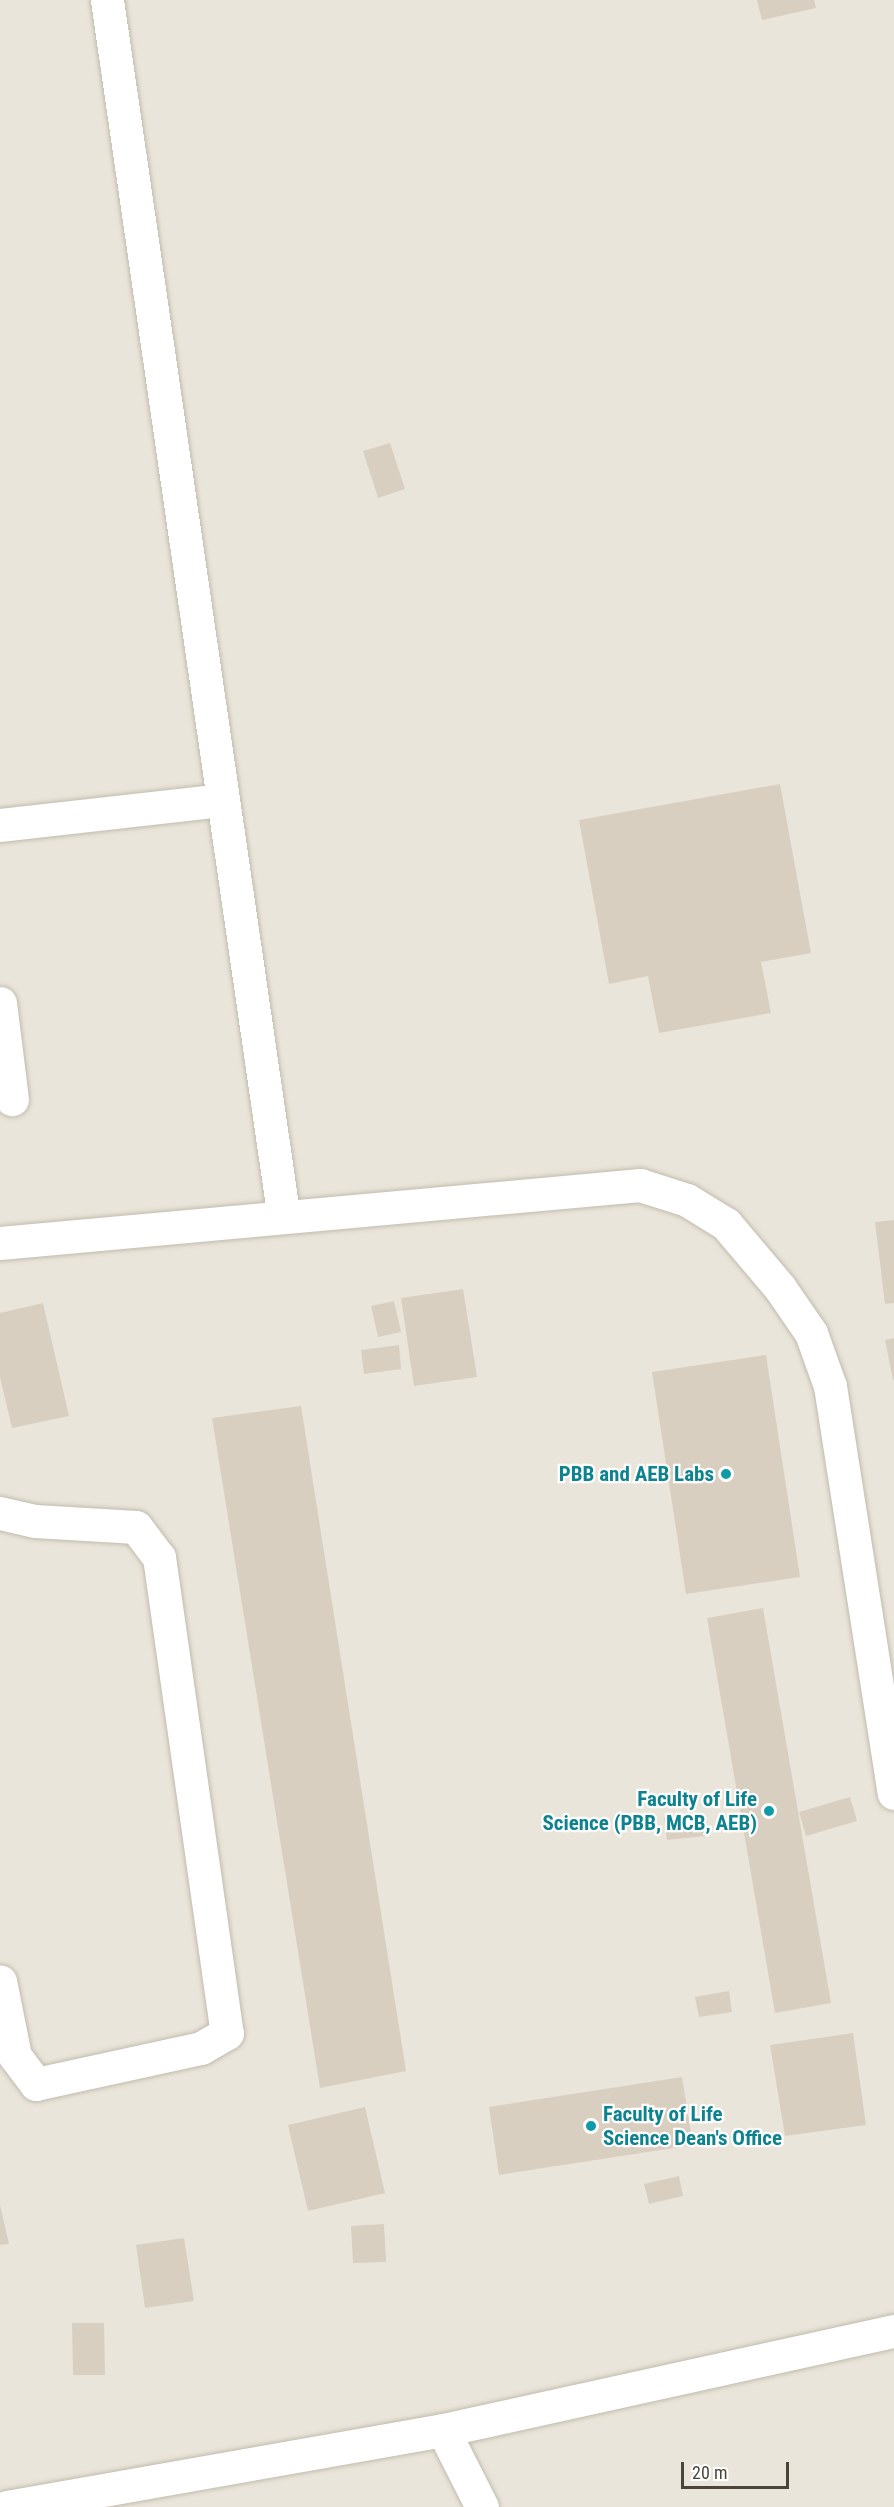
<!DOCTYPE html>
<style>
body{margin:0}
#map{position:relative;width:894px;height:2507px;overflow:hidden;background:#f6f3ec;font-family:"Roboto Condensed",sans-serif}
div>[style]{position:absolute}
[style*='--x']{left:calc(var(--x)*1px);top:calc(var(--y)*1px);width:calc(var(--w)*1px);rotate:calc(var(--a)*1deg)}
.residential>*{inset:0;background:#eae5da}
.building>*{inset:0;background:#d8cfc1}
.roads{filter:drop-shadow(0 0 2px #c2bbae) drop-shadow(0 0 2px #c2bbae)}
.minor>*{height:33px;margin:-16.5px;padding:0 16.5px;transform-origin:16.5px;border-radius:16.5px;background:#fff}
.dots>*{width:16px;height:16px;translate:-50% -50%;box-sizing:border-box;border:3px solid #fff;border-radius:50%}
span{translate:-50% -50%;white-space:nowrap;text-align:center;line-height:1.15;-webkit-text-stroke:4.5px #fff;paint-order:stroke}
.culture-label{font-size:21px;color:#0d838f;font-weight:700}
.right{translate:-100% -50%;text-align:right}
.left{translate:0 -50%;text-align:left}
.scale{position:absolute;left:681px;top:2462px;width:108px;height:27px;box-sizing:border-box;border:3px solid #4b4439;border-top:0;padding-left:8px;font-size:18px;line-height:21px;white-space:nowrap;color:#4b4439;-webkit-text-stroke:4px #fff;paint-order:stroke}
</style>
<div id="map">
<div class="residential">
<div style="clip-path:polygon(0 0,894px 0,894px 2507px,0 2507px)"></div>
</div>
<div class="building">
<div style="clip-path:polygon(757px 0,814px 0,816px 8px,762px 20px)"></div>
<div style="clip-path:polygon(390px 443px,405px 489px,378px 498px,363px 451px)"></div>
<div style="clip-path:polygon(780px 784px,811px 953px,761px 962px,771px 1013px,659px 1033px,648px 976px,609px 984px,579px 820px)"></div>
<div style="clip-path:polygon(894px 1220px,894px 1303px,885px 1304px,875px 1222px)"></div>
<div style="clip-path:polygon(463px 1289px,477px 1377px,414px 1386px,401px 1298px)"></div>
<div style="clip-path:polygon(394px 1301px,401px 1332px,378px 1337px,371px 1306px)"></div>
<div style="clip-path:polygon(43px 1303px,69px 1416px,12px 1428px,0 1377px,0 1313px)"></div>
<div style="clip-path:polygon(894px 1338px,894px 1380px,893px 1380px,885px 1340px)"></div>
<div style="clip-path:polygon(399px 1345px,401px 1369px,364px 1374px,361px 1350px)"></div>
<div style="clip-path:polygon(766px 1355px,800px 1577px,686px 1594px,652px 1372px)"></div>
<div style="clip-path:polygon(301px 1406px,406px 2071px,320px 2088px,212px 1418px)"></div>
<div style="clip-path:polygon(763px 1608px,831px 2003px,775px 2013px,707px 1618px)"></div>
<div style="clip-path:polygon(850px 1797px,857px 1821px,806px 1836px,799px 1812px)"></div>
<div style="clip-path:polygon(702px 1813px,705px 1836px,667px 1840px,664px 1818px)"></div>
<div style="clip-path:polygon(729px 1991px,732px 2012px,699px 2017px,695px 1997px)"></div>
<div style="clip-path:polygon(853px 2033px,866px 2125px,785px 2136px,770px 2045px)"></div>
<div style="clip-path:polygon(682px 2077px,693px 2145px,499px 2175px,489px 2107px)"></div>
<div style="clip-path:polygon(365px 2107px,385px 2193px,308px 2211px,288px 2125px)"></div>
<div style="clip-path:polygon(679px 2176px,683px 2196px,649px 2204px,644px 2184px)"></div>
<div style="clip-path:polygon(0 2205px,9px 2244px,0 2245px)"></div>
<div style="clip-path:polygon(384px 2224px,386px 2262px,353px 2263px,351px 2226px)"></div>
<div style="clip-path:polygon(184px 2238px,194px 2301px,145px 2308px,136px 2245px)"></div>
<div style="clip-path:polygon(72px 2323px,104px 2323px,105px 2375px,73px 2375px)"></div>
</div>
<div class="roads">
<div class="minor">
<div style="--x:107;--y:0;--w:1226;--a:81.74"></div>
<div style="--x:0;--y:825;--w:224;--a:-6.4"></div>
<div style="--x:0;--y:1003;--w:97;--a:82.9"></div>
<div style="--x:0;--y:1243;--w:643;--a:-5.18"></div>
<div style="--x:640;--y:1185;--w:49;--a:17.7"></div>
<div style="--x:687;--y:1200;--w:46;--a:31.6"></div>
<div style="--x:726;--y:1224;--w:84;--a:49.8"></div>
<div style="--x:780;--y:1288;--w:55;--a:55.4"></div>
<div style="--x:811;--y:1333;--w:56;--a:70.3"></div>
<div style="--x:830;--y:1386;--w:412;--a:81.1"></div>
<div style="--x:0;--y:1513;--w:36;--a:13"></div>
<div style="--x:35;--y:1521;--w:101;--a:3.4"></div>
<div style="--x:136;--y:1527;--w:38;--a:53"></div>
<div style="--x:159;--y:1557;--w:481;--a:81.9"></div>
<div style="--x:227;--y:2033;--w:30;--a:150"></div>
<div style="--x:201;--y:2048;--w:169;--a:167.7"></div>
<div style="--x:36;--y:2084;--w:35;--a:-127"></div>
<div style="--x:15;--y:2056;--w:76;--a:-101.3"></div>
<div style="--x:443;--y:2430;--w:86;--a:63.1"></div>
<div style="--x:7;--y:2507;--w:443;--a:-10"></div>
<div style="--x:443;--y:2430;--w:462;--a:-12.4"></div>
</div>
</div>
<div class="dots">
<div style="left:726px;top:1474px;background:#0f9aa8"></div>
<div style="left:769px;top:1811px;background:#0f9aa8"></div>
<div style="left:591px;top:2126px;background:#0f9aa8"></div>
</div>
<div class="culture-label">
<span class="right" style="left:714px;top:1474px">PBB and AEB Labs</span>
<span class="right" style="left:757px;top:1811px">Faculty of Life<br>Science (PBB, MCB, AEB)</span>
<span class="left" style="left:603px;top:2126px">Faculty of Life<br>Science Dean's Office</span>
</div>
<div class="scale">20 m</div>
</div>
